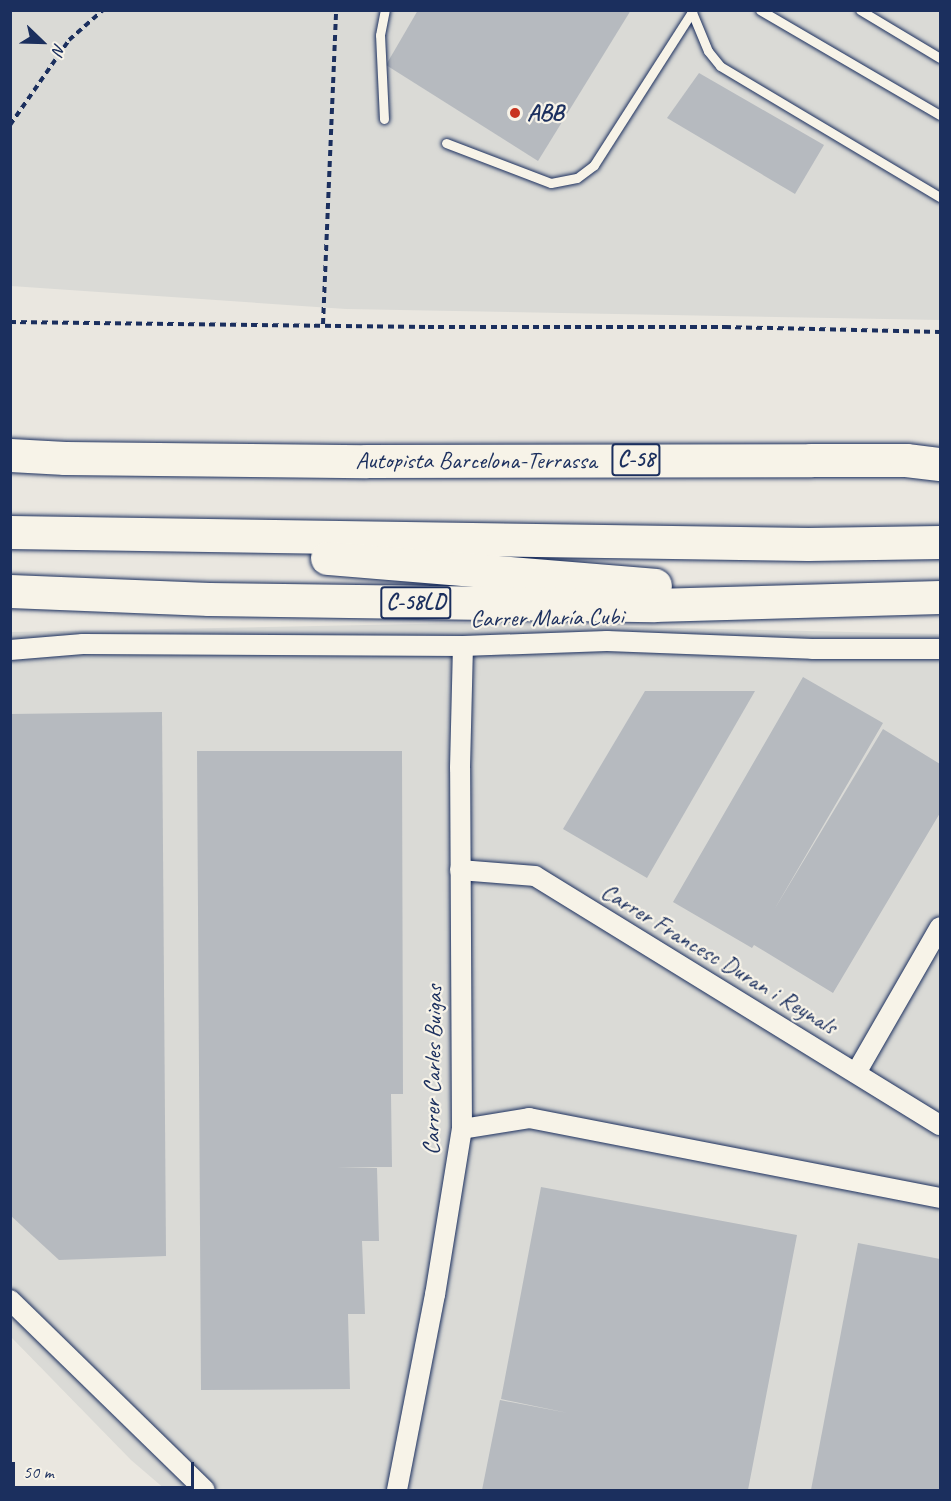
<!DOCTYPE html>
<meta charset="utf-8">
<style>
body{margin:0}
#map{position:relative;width:951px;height:1501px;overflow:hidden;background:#eae7e0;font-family:Caveat,sans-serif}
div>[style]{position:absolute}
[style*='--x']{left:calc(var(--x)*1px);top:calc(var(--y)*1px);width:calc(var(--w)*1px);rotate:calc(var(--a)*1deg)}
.built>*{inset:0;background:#dadad6}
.building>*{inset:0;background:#b6babf}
.path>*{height:4px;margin-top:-2px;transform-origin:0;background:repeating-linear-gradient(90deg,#1b2f5e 0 6px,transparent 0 10.5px)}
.roads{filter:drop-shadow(0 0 2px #1b2f5e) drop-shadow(0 0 2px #1b2f5e)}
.service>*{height:9px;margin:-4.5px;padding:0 4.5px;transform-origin:4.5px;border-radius:4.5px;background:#f7f3e8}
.minor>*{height:20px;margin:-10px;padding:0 10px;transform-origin:10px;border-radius:10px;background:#f7f3e8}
.motorway>*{height:33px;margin:-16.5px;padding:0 16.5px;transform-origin:16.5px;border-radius:16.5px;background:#f7f3e8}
.dots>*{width:16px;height:16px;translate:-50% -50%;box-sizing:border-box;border:3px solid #f7f3e8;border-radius:50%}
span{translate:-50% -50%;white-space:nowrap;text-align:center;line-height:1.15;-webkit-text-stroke:4.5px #f7f3e8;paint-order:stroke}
.shield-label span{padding:2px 4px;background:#f7f3e8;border:2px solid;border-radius:4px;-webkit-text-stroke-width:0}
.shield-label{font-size:22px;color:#1b2f5e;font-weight:700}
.poi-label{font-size:24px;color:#1b2f5e;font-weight:700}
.left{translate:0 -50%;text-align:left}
.street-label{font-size:24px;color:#1b2f5e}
.frame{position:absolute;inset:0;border:12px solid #1b2f5e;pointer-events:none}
.north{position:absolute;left:12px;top:12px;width:60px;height:60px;-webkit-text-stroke:4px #f7f3e8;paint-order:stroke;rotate:113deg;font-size:16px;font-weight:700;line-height:24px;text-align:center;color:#1b2f5e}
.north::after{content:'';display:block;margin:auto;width:21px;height:27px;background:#1b2f5e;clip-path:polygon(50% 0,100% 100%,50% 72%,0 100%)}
.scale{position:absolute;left:12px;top:1462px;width:182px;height:27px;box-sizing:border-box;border:3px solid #1b2f5e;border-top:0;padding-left:8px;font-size:18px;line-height:21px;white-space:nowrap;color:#1b2f5e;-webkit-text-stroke:4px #f7f3e8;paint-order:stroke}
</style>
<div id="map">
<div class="built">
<div style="clip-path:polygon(10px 11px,940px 11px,940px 320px,346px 309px,11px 286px)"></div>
<div style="clip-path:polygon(465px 623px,940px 634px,940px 1490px,166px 1490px,131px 1460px,11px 1337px,10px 632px)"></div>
</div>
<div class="building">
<div style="clip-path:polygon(418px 10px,631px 10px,538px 161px,386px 65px)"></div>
<div style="clip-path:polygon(699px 73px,824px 145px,795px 194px,667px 118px)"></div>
<div style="clip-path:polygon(803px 677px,883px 723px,774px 910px,883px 729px,940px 764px,940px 813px,833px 993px,754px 945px,752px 948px,673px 902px)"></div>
<div style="clip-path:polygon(645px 691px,755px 691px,647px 878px,563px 829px)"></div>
<div style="clip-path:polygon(162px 712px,166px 1256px,59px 1260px,10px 1215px,10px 714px)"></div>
<div style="clip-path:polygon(197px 751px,402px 751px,403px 1094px,391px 1094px,392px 1167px,337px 1167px,377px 1168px,379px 1241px,362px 1241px,365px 1314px,348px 1314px,350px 1389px,201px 1390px)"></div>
<div style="clip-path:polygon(541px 1187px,797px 1235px,748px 1490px,482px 1490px,500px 1400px,568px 1413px,501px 1399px)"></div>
<div style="clip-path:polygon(858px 1243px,940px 1259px,940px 1490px,811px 1490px)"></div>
</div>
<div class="path">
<div style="--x:10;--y:125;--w:103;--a:-55.2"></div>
<div style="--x:69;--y:40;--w:45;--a:-41.4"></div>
<div style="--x:10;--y:322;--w:418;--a:0.7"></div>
<div style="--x:428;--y:327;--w:297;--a:0"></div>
<div style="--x:725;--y:327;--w:215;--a:1.3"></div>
<div style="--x:323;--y:324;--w:314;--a:-87.6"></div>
</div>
<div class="roads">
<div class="service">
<div style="--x:691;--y:10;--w:44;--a:67.5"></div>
<div style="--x:708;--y:51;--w:19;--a:51"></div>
<div style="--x:720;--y:66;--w:256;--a:30.8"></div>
<div style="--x:760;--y:10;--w:208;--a:30.3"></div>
<div style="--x:860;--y:10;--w:93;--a:31"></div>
<div style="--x:384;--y:119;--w:84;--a:-92.7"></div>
<div style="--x:380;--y:35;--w:25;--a:-79"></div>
<div style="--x:446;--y:143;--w:112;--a:20.9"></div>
<div style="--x:551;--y:183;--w:26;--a:-11"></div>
<div style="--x:577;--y:178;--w:21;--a:-37"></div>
<div style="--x:594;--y:165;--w:182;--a:-57.4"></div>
</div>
<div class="minor">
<div style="--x:10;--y:650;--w:73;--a:-4.7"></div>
<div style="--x:83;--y:644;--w:380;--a:0.3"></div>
<div style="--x:463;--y:646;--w:144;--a:-2"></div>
<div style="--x:607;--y:641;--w:205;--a:2.2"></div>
<div style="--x:812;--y:649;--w:128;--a:0"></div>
<div style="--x:460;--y:870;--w:75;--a:4.6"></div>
<div style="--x:535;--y:876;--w:475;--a:31.6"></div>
<div style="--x:856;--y:1073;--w:168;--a:-60.1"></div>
<div style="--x:462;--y:1129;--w:68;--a:-9.3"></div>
<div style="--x:529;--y:1118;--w:419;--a:11"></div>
<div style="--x:10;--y:1300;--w:272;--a:44.3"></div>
<div style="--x:397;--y:1490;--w:199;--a:-79"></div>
<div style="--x:435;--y:1295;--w:168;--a:-80.8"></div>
<div style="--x:462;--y:1129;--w:361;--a:-90.3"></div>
<div style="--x:460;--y:768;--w:122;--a:-88.6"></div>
</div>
<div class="motorway">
<div style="--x:10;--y:455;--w:55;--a:3.1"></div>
<div style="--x:65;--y:458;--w:301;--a:0.6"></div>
<div style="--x:366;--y:461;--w:445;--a:-0.1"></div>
<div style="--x:811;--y:460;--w:95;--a:0"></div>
<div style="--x:906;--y:460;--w:34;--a:7"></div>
<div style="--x:10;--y:532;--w:798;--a:0.86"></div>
<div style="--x:808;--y:544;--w:132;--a:-0.9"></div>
<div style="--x:327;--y:558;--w:329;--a:4.7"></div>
<div style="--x:10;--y:591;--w:199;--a:2.3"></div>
<div style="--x:209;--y:599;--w:445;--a:0.8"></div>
<div style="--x:654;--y:605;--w:286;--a:-1.6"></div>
</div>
</div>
<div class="dots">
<div style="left:515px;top:113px;background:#c8321e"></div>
</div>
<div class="shield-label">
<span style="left:636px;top:460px">C-58</span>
<span style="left:416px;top:603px">C-58LD</span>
</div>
<div class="poi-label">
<span class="left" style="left:527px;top:113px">ABB</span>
</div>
<div class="street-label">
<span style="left:476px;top:461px">Autopista Barcelona-Terrassa</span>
<span style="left:547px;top:618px;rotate:-1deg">Carrer María Cubi</span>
<span style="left:719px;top:959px;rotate:31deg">Carrer Francesc Duran i Reynals</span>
<span style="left:433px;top:1070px;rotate:-89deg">Carrer Carles Buigas</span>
</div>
<div class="frame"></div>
<div class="north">N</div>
<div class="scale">50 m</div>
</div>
